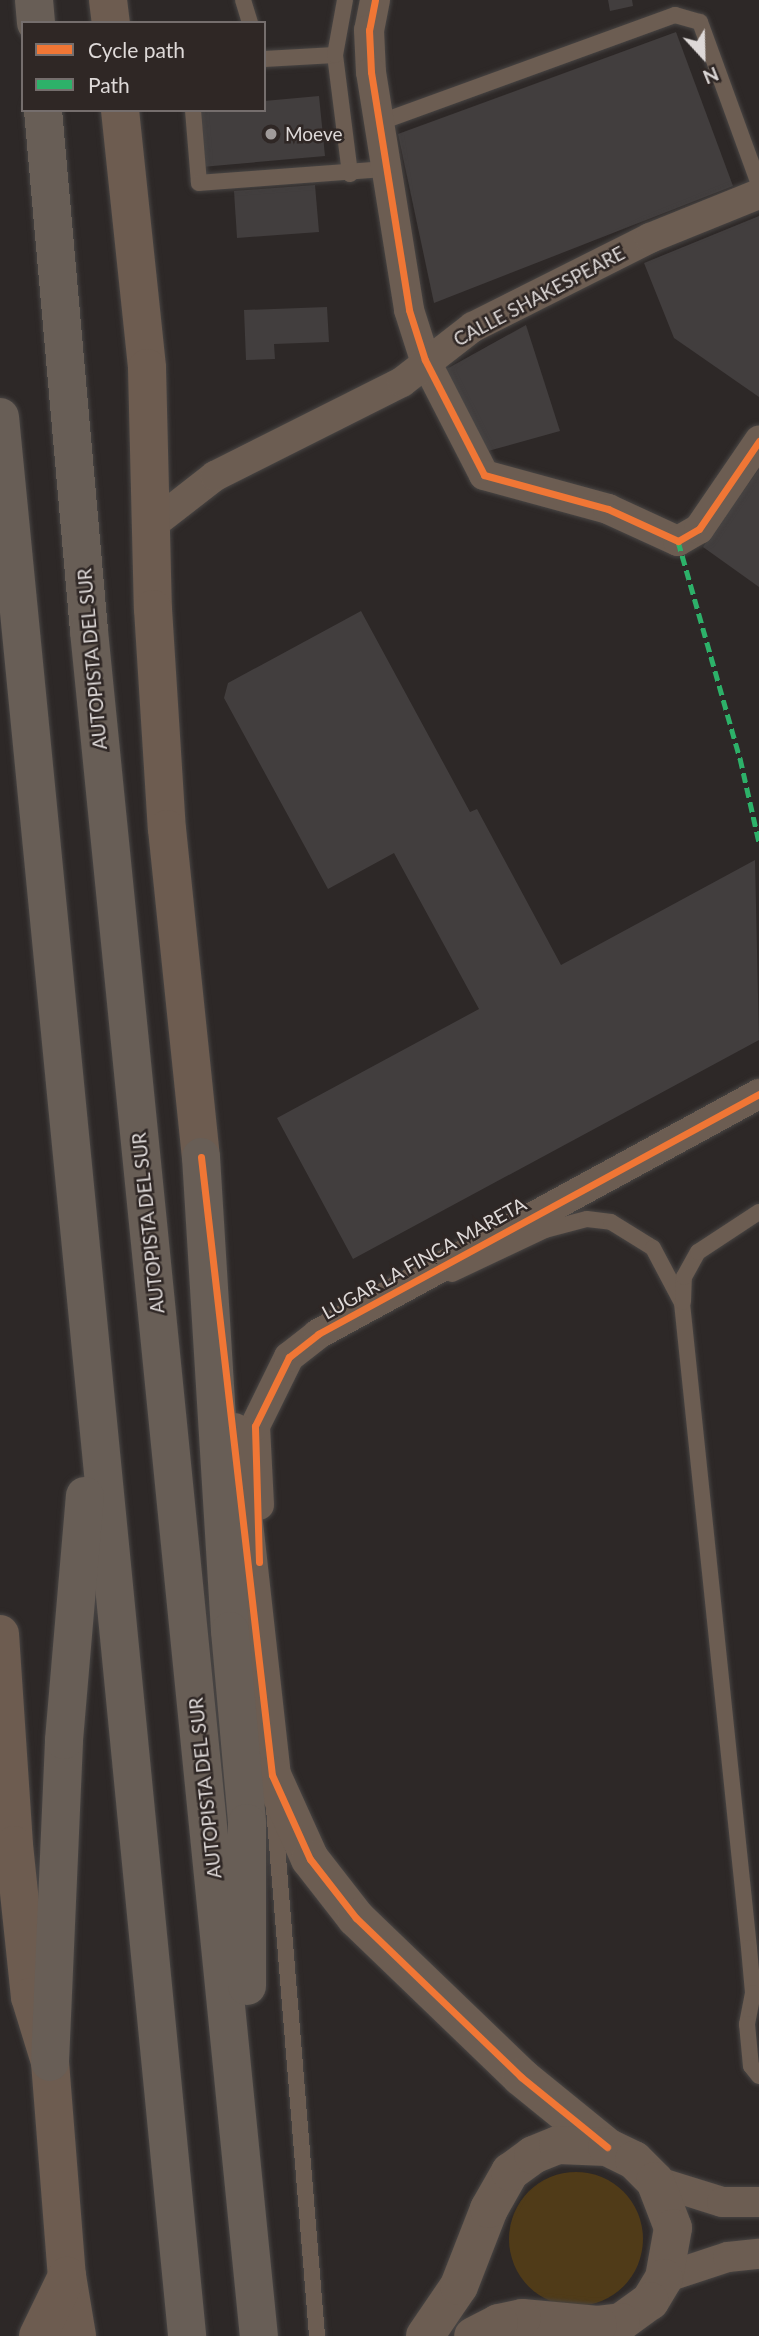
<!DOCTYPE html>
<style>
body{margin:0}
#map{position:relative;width:759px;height:2336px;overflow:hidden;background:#2d2827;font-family:Lato,sans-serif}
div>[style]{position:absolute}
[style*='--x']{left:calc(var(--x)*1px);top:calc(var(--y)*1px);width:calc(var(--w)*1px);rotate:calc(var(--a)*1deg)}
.green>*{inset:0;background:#503b18}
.round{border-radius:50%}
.building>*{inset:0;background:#423e3e}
.roads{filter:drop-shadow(0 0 2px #484544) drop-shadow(0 0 2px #484544)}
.service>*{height:16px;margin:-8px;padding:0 8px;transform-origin:8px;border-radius:8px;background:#6c5d52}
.minor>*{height:30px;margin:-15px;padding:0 15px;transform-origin:15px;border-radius:15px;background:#6c5d52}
.tertiary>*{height:38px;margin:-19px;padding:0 19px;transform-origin:19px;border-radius:19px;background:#6c5d52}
.primary>*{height:38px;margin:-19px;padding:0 19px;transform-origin:19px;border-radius:19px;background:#6d5c50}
.motorway>*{height:38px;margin:-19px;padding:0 19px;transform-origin:19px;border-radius:19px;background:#685e56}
.quiet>*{height:5px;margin-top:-2.5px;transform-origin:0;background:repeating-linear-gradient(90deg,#2db169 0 10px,transparent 0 15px)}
.cycleway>*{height:7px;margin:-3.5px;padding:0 3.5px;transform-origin:3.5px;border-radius:3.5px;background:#f07635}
.dots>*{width:19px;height:19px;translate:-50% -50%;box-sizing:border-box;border:4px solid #2f2725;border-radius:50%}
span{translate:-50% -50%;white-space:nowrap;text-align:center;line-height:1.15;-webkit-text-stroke:5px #2f2725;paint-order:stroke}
.poi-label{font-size:19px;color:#ded9d8}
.left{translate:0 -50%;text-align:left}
.street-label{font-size:19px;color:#ded9d8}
.legend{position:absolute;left:21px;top:21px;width:245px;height:91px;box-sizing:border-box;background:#2f2725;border:2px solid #756e6d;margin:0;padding:9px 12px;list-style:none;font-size:21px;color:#ded9d8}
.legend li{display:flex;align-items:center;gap:14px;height:35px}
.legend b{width:35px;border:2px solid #756e6d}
.north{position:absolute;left:668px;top:21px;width:70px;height:70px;-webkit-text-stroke:5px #2f2725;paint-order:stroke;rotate:158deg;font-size:19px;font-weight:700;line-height:28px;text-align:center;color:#ded9d8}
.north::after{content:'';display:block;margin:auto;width:24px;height:32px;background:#ded9d8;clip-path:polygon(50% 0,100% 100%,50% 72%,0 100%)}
</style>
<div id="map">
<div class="green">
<div class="round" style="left:509px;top:2172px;width:134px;height:134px"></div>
</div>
<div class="building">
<div style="clip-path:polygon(608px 0,632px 0,633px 6px,610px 11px)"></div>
<div style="clip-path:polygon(676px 32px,733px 186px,434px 303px,398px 134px)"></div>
<div style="clip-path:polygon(319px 96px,325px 156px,202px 167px,197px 110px,264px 110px,264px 101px)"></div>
<div style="clip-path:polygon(315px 185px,319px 232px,237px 238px,234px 191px)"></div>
<div style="clip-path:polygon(759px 216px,759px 397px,674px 338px,644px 263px)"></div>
<div style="clip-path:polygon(327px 307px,329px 342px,274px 344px,275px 359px,246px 360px,244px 310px)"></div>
<div style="clip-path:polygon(526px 325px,560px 431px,488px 451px,443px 371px)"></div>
<div style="clip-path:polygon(759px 469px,759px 587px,703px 547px)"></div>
<div style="clip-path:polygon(361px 611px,470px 812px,477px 809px,561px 965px,755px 860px,759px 1040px,353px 1259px,277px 1118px,479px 1009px,394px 853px,328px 889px,224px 698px,228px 683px)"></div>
</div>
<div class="roads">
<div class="service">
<div style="--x:243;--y:0;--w:24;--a:73"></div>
<div style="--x:335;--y:55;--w:120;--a:82.8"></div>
<div style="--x:264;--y:59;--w:71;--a:-3.2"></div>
<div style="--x:335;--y:55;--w:56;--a:-79.7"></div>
<div style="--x:193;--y:110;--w:73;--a:85.3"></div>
<div style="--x:199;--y:183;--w:187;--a:-4.3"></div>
<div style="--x:378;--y:123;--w:316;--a:-20"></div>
<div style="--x:675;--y:15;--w:26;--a:16"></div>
<div style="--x:700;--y:22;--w:172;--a:70"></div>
<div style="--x:452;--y:1274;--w:103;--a:-25.3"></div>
<div style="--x:545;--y:1230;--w:43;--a:-14.7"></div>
<div style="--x:587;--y:1219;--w:24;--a:7"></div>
<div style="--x:611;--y:1222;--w:49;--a:31.8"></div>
<div style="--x:653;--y:1248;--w:62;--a:62.2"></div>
<div style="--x:682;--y:1303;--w:648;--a:84.07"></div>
<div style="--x:749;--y:1948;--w:45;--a:84.9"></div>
<div style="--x:753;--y:1993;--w:32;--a:101"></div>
<div style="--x:747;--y:2024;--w:42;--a:84.6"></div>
<div style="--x:751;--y:2066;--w:13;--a:51"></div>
<div style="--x:683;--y:1302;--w:25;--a:-88"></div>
<div style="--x:684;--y:1277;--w:29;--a:-61"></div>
<div style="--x:698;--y:1252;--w:73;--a:-33.3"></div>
<div style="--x:274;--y:1808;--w:530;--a:85.34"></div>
</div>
<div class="minor">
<div style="--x:375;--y:0;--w:31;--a:101"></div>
<div style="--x:369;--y:30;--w:42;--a:87.3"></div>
<div style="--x:371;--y:72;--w:241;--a:80.9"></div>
<div style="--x:409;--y:310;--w:52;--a:72.3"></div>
<div style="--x:425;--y:360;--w:129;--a:62.8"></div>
<div style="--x:484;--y:475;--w:129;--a:15.3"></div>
<div style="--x:608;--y:509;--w:77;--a:24.6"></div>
<div style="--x:678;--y:541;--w:24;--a:-30"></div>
<div style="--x:699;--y:529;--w:107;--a:-55.7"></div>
<div style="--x:152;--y:525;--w:80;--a:-37.9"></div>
<div style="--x:215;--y:476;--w:209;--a:-26.7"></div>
<div style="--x:402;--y:382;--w:90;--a:-37.8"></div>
<div style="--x:473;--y:327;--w:198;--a:-26.7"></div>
<div style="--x:650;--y:238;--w:118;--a:-22"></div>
<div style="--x:259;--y:1505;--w:79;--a:-92.9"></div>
<div style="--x:255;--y:1426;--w:77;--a:-63.8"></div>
<div style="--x:289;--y:1357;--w:37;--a:-38"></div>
<div style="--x:318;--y:1334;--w:502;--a:-28.56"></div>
<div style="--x:655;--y:2181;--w:70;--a:17.4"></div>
<div style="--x:722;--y:2202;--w:37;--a:0"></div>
<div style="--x:664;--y:2278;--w:67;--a:-18.2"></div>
<div style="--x:728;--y:2257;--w:31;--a:-6"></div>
</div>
<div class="tertiary">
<div style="--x:234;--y:1432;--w:345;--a:83.7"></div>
<div style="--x:272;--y:1775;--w:92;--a:65.7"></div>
<div style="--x:310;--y:1859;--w:75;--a:52.1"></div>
<div style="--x:356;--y:1918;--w:229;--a:43.9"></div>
<div style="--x:521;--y:2077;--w:111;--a:39.1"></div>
<div style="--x:425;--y:2336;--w:60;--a:-55.8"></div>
<div style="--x:459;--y:2286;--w:83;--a:-68.7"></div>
<div style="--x:489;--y:2209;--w:43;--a:-60.4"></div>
<div style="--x:510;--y:2172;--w:29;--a:-36"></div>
<div style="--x:533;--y:2155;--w:27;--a:-22"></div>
<div style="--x:558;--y:2145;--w:49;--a:2.3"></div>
<div style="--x:607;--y:2147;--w:30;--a:26"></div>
<div style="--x:634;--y:2160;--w:30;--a:45"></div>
<div style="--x:655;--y:2181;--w:50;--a:69"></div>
<div style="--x:673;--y:2228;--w:51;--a:100.2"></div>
<div style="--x:664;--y:2278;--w:27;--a:121"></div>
<div style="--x:650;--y:2301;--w:36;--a:144"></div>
<div style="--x:621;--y:2322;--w:23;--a:173"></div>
<div style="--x:598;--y:2325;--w:76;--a:-174.7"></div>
<div style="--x:522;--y:2318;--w:24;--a:168"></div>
<div style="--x:499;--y:2323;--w:29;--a:153"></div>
</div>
<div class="primary">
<div style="--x:108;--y:0;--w:23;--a:83"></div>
<div style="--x:120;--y:110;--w:259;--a:84"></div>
<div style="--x:147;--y:368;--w:241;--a:88.6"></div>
<div style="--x:153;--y:609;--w:220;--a:86.4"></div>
<div style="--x:167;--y:829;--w:330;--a:84.1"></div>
<div style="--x:0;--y:1634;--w:211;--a:86.2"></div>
<div style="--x:14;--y:1845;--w:153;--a:84"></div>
<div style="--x:30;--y:1997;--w:68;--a:72.9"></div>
<div style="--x:50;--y:2062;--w:215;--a:85.5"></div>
<div style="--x:67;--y:2276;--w:61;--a:80.5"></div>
<div style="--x:38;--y:2336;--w:67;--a:-64.2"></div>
</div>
<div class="motorway">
<div style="--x:34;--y:0;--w:23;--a:85"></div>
<div style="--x:43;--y:110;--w:523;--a:84.95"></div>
<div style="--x:89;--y:631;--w:1713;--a:84.31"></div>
<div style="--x:0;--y:417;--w:1928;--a:84.43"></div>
<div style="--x:201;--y:1157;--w:475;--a:86.5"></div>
<div style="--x:230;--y:1631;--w:193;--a:84.9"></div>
<div style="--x:247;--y:1823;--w:163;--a:90"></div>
<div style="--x:50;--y:2062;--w:322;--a:-87.5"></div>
<div style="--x:64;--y:1740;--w:245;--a:-85.1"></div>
</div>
</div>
<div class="quiet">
<div style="--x:678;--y:541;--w:226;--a:74.1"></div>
<div style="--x:740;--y:758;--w:86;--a:77.3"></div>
</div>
<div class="cycleway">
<div style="--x:375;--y:0;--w:31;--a:101"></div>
<div style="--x:369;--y:30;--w:42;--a:87.3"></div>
<div style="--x:371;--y:72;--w:241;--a:80.9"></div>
<div style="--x:409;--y:310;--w:52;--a:72.3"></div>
<div style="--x:425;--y:360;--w:129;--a:62.8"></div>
<div style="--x:484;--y:475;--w:129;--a:15.3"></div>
<div style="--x:608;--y:509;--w:77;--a:24.6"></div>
<div style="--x:678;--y:541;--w:24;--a:-30"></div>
<div style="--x:699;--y:529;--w:107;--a:-55.7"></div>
<div style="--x:201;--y:1157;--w:622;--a:83.45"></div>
<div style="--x:272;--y:1775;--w:92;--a:65.7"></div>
<div style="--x:310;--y:1859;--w:75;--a:52.1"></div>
<div style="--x:356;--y:1918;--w:229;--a:43.9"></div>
<div style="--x:521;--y:2077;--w:111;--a:39.1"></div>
<div style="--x:259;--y:1562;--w:136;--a:-91.7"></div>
<div style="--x:255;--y:1426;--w:77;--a:-63.8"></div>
<div style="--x:289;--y:1357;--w:37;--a:-38"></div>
<div style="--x:318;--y:1334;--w:502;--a:-28.56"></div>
</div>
<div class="dots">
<div style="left:271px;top:134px;background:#a09b9a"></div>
</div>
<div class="poi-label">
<span class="left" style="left:285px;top:134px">Moeve</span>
</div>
<div class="street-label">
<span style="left:539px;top:296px;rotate:-28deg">CALLE SHAKESPEARE</span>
<span style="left:92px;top:659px;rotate:-95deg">AUTOPISTA DEL SUR</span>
<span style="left:148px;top:1223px;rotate:-96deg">AUTOPISTA DEL SUR</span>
<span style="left:424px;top:1258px;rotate:-29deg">LUGAR LA FINCA MARETA</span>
<span style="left:205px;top:1788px;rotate:-96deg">AUTOPISTA DEL SUR</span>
</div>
<ul class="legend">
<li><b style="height:9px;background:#f07635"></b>Cycle path</li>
<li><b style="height:9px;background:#2db169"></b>Path</li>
</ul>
<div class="north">N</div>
</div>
